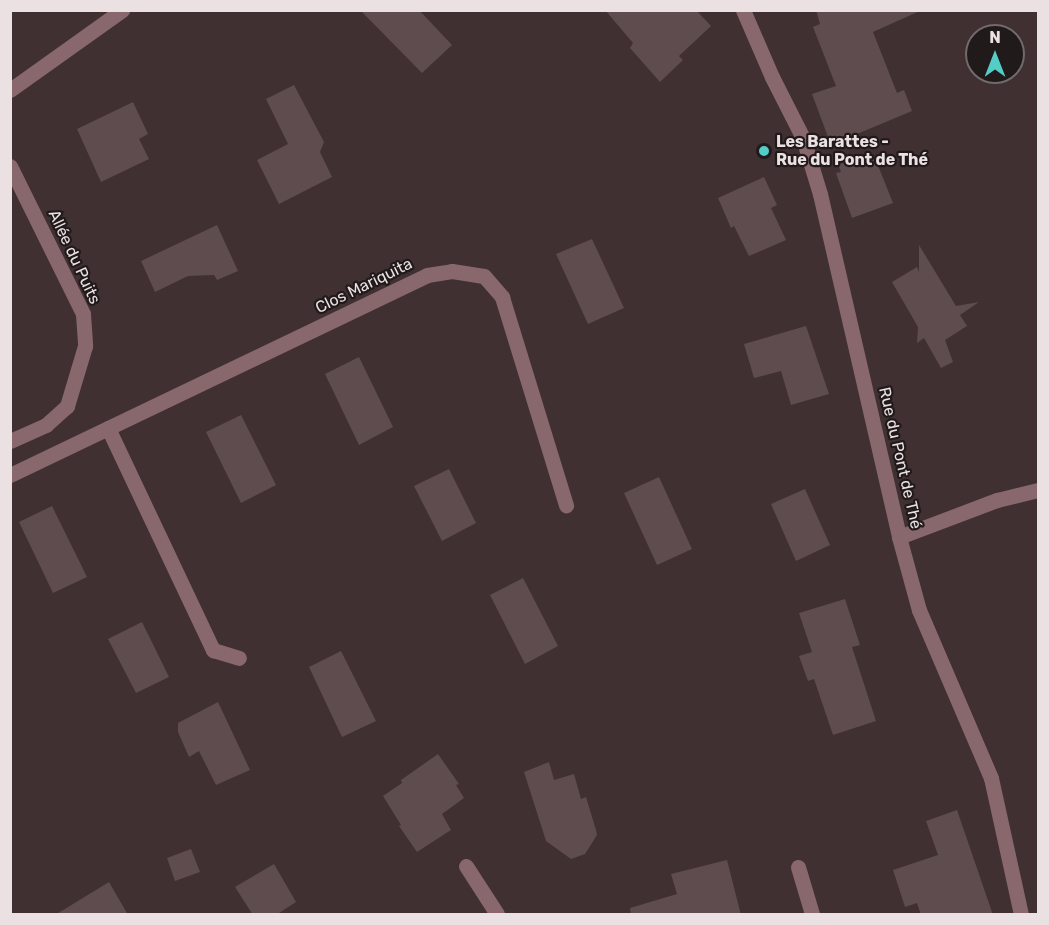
<!DOCTYPE html>
<meta charset="utf-8">
<style>
body{margin:0}
#map{position:relative;width:1049px;height:925px;overflow:hidden;background:#403032;font-family:Rubik,sans-serif}
div>[style]{position:absolute}
[style*='--x']{left:calc(var(--x)*1px);top:calc(var(--y)*1px);width:calc(var(--w)*1px);rotate:calc(var(--a)*1deg)}
.building>*{inset:0;background:#5e4c4f}
.minor>*{height:15px;margin:-7.5px;padding:0 7.5px;transform-origin:7.5px;border-radius:7.5px;background:#89686d}
.dots>*{width:16px;height:16px;translate:-50% -50%;box-sizing:border-box;border:3px solid #211a1b;border-radius:50%}
span{translate:-50% -50%;white-space:nowrap;text-align:center;line-height:1.15;-webkit-text-stroke:4.5px #211a1b;paint-order:stroke}
.poi-label{font-size:16px;color:#ebe1e2;font-weight:700}
.left{translate:0 -50%;text-align:left}
.street-label{font-size:16px;color:#ebe1e2}
.frame{position:absolute;inset:0;border:12px solid #ebe1e2;pointer-events:none}
.north{position:absolute;left:965px;top:24px;width:60px;height:60px;box-sizing:border-box;background:#211a1b;border:2px solid #726a6b;border-radius:50%;rotate:0deg;font-size:16px;font-weight:700;line-height:24px;text-align:center;color:#ebe1e2}
.north::after{content:'';display:block;margin:auto;width:21px;height:27px;background:#54cdc6;clip-path:polygon(50% 0,100% 100%,50% 72%,0 100%)}
</style>
<div id="map">
<div class="building">
<div style="clip-path:polygon(360px 10px,419px 10px,452px 45px,422px 73px)"></div>
<div style="clip-path:polygon(605px 10px,696px 10px,711px 26px,679px 56px,683px 60px,660px 82px,630px 48px,633px 43px)"></div>
<div style="clip-path:polygon(816px 10px,922px 10px,873px 32px,897px 93px,904px 90px,912px 111px,831px 145px,812px 94px,836px 86px,813px 27px,820px 24px)"></div>
<div style="clip-path:polygon(294px 85px,324px 142px,320px 152px,332px 177px,279px 204px,257px 160px,288px 144px,266px 99px)"></div>
<div style="clip-path:polygon(133px 102px,148px 134px,139px 139px,149px 159px,101px 182px,77px 129px)"></div>
<div style="clip-path:polygon(835px 156px,875px 158px,893px 203px,852px 218px,836px 173px,841px 172px)"></div>
<div style="clip-path:polygon(764px 177px,777px 205px,771px 208px,786px 240px,749px 256px,734px 226px,731px 228px,718px 198px)"></div>
<div style="clip-path:polygon(217px 225px,238px 271px,217px 280px,214px 275px,188px 276px,155px 292px,141px 261px)"></div>
<div style="clip-path:polygon(592px 239px,624px 308px,588px 324px,556px 254px)"></div>
<div style="clip-path:polygon(919px 245px,956px 306px,979px 302px,960px 315px,967px 326px,945px 340px,953px 362px,941px 368px,924px 338px,917px 343px,918px 327px,892px 282px,917px 267px,919px 272px)"></div>
<div style="clip-path:polygon(806px 326px,829px 394px,791px 405px,781px 371px,754px 378px,744px 344px)"></div>
<div style="clip-path:polygon(359px 357px,393px 427px,359px 445px,325px 374px)"></div>
<div style="clip-path:polygon(241px 415px,276px 485px,241px 503px,206px 432px)"></div>
<div style="clip-path:polygon(449px 469px,476px 523px,442px 541px,414px 486px)"></div>
<div style="clip-path:polygon(659px 477px,692px 549px,657px 565px,624px 493px)"></div>
<div style="clip-path:polygon(805px 489px,830px 545px,796px 561px,771px 504px)"></div>
<div style="clip-path:polygon(52px 506px,87px 577px,53px 593px,19px 522px)"></div>
<div style="clip-path:polygon(523px 578px,558px 646px,525px 664px,490px 595px)"></div>
<div style="clip-path:polygon(845px 599px,860px 645px,852px 647px,876px 721px,833px 735px,814px 679px,808px 681px,799px 656px,812px 652px,799px 613px)"></div>
<div style="clip-path:polygon(142px 622px,169px 677px,136px 693px,108px 639px)"></div>
<div style="clip-path:polygon(341px 651px,376px 721px,342px 737px,309px 667px)"></div>
<div style="clip-path:polygon(218px 702px,250px 770px,216px 785px,199px 751px,189px 757px,178px 732px,178px 723px)"></div>
<div style="clip-path:polygon(438px 754px,459px 784px,456px 785px,464px 798px,442px 814px,451px 830px,417px 852px,399px 826px,401px 825px,383px 796px,402px 783px,401px 780px)"></div>
<div style="clip-path:polygon(549px 762px,554px 780px,574px 774px,581px 799px,586px 797px,596px 830px,597px 835px,585px 854px,571px 859px,546px 841px,524px 772px)"></div>
<div style="clip-path:polygon(957px 810px,993px 915px,921px 915px,917px 903px,905px 907px,893px 870px,938px 855px,926px 821px)"></div>
<div style="clip-path:polygon(191px 849px,200px 872px,175px 881px,167px 858px)"></div>
<div style="clip-path:polygon(727px 860px,741px 915px,631px 915px,630px 908px,677px 894px,671px 874px)"></div>
<div style="clip-path:polygon(274px 864px,296px 902px,276px 915px,253px 915px,235px 887px)"></div>
<div style="clip-path:polygon(109px 882px,128px 915px,55px 915px)"></div>
</div>
<div class="minor">
<div style="--x:743;--y:10;--w:73;--a:66.6"></div>
<div style="--x:772;--y:77;--w:68;--a:63.1"></div>
<div style="--x:803;--y:138;--w:59;--a:73.1"></div>
<div style="--x:820;--y:194;--w:352;--a:77"></div>
<div style="--x:899;--y:537;--w:76;--a:74.7"></div>
<div style="--x:919;--y:610;--w:183;--a:66.8"></div>
<div style="--x:991;--y:778;--w:139;--a:77.6"></div>
<div style="--x:10;--y:90;--w:138;--a:-35.5"></div>
<div style="--x:10;--y:166;--w:165;--a:63.7"></div>
<div style="--x:83;--y:314;--w:32;--a:86"></div>
<div style="--x:85;--y:346;--w:63;--a:106.7"></div>
<div style="--x:67;--y:406;--w:28;--a:138"></div>
<div style="--x:46;--y:425;--w:39;--a:156"></div>
<div style="--x:108;--y:428;--w:246;--a:64.7"></div>
<div style="--x:213;--y:650;--w:27;--a:17"></div>
<div style="--x:10;--y:475;--w:462;--a:-25.6"></div>
<div style="--x:427;--y:275;--w:25;--a:-9"></div>
<div style="--x:452;--y:271;--w:32;--a:9"></div>
<div style="--x:484;--y:276;--w:28;--a:49"></div>
<div style="--x:502;--y:297;--w:218;--a:72.9"></div>
<div style="--x:899;--y:537;--w:105;--a:-20.7"></div>
<div style="--x:997;--y:500;--w:42;--a:-13.7"></div>
<div style="--x:466;--y:866;--w:57;--a:57.1"></div>
<div style="--x:798;--y:867;--w:49;--a:73.4"></div>
</div>
<div class="dots">
<div style="left:764px;top:151px;background:#54cdc6"></div>
</div>
<div class="poi-label">
<span class="left" style="left:776px;top:151px">Les Barattes -<br>Rue du Pont de Thé</span>
</div>
<div class="street-label">
<span style="left:74px;top:257px;rotate:65deg">Allée du Puits</span>
<span style="left:364px;top:286px;rotate:-26deg">Clos Mariquita</span>
<span style="left:900px;top:458px;rotate:77deg">Rue du Pont de Thé</span>
</div>
<div class="frame"></div>
<div class="north">N</div>
</div>
